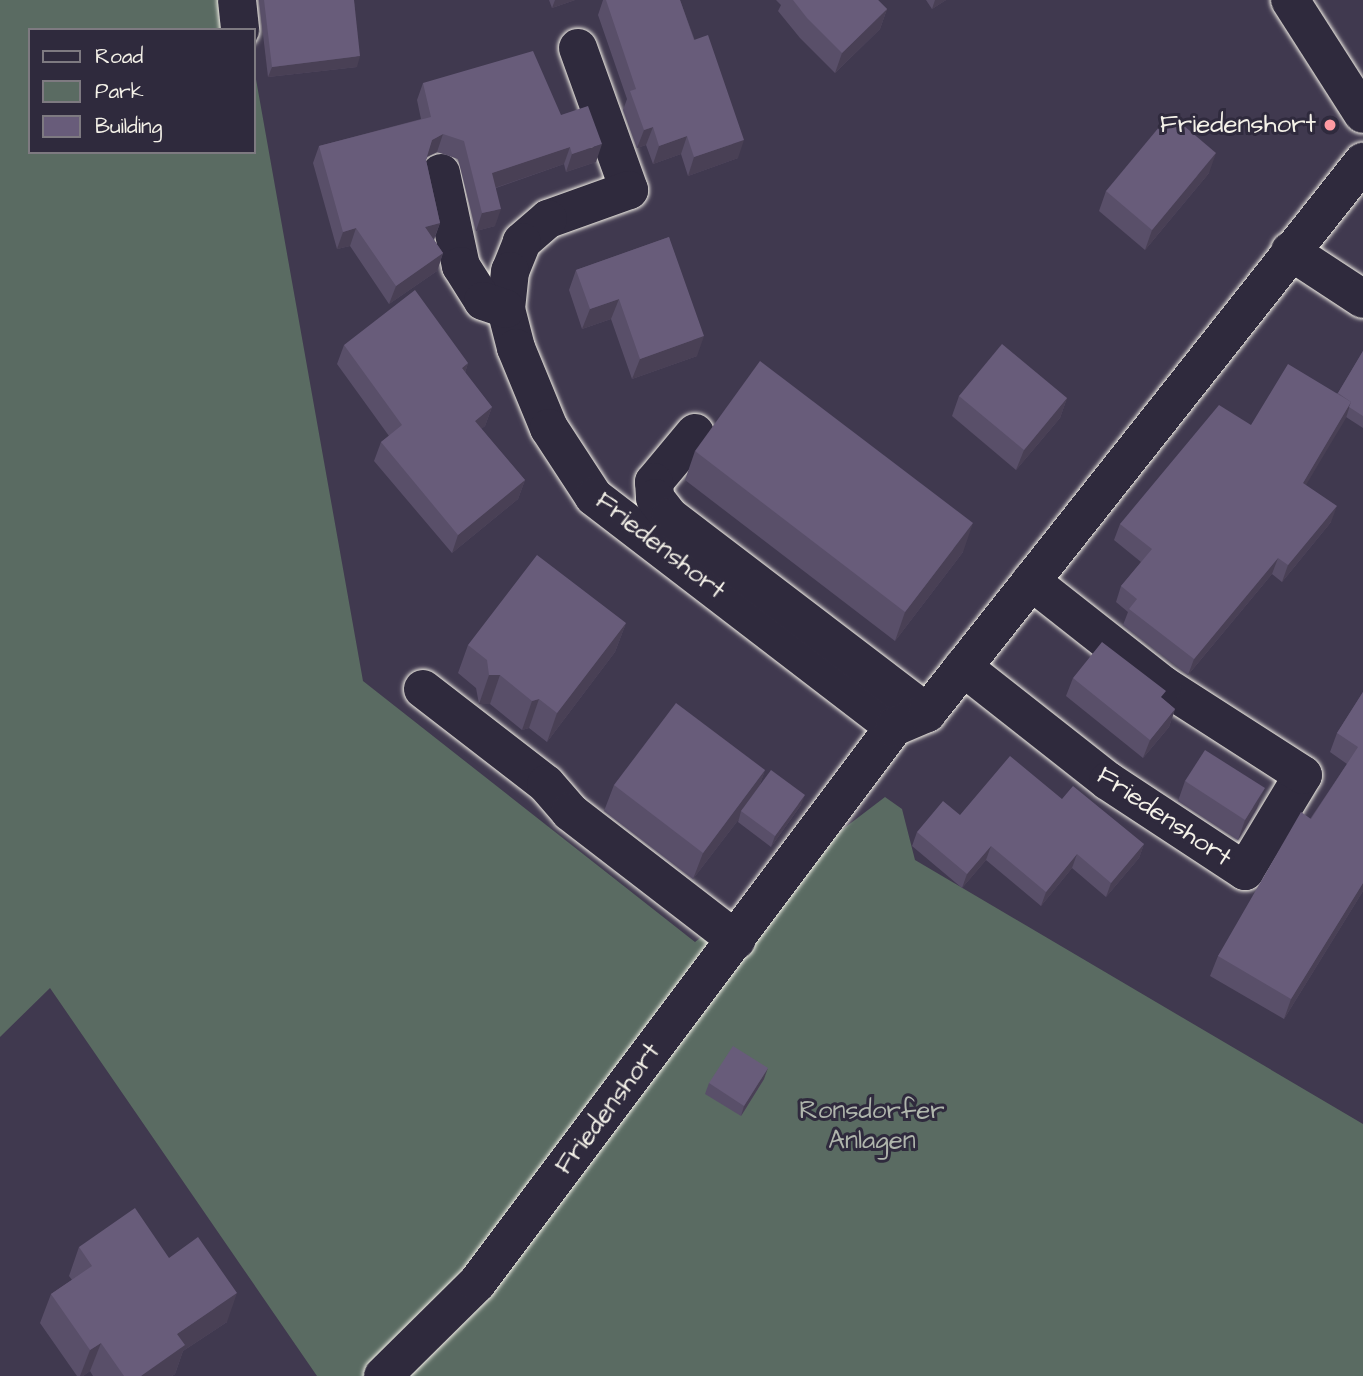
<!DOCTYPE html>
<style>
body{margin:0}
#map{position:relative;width:1363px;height:1376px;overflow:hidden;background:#40394f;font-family:"Architects Daughter",sans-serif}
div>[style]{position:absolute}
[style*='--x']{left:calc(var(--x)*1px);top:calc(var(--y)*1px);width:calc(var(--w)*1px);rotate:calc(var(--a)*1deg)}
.green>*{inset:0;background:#5a6b62}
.roads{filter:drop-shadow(0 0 2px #f4f1e8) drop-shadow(0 0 2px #f4f1e8)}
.minor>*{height:38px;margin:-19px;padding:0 19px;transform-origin:19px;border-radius:19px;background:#2f2a3d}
.wall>*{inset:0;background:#594f69}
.shaded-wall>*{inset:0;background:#494055}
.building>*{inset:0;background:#685c7a}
.dots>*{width:19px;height:19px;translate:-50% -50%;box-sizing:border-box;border:4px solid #2f2a3d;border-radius:50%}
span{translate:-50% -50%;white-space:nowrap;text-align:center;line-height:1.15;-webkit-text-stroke:6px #2f2a3d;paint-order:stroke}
.poi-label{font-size:26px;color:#f4f1e8}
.right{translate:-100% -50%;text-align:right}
.street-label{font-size:26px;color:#f4f1e8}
.park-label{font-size:26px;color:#afb5ac}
.legend{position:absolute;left:28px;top:28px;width:228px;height:126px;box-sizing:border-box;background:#2f2a3d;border:2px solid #7e7a81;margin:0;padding:9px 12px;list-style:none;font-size:21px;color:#f4f1e8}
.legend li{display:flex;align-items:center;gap:14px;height:35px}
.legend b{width:35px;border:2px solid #7e7a81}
</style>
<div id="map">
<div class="green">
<div style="clip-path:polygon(0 0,242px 0,247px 30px,30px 30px,30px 152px,254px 152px,254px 68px,363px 681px,695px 942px,885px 797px,902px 809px,915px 860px,1363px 1124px,1363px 1376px,317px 1376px,50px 988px,0 1037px)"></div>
</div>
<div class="roads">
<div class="minor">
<div style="--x:237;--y:0;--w:30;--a:84"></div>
<div style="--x:1290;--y:0;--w:135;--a:57.4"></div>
<div style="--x:578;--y:48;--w:151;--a:70.2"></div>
<div style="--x:629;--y:190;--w:86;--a:160.3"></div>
<div style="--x:548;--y:219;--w:35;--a:139"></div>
<div style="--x:522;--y:242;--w:31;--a:112"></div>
<div style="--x:510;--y:271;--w:38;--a:96"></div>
<div style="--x:506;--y:309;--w:40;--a:75.6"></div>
<div style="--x:516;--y:348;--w:87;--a:67.6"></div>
<div style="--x:549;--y:428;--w:82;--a:56.9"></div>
<div style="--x:594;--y:497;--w:378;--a:37.5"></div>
<div style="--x:441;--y:173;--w:95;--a:77.9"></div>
<div style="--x:461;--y:266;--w:41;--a:57.8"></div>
<div style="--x:483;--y:301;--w:24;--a:19"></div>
<div style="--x:1290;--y:251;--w:87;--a:33.3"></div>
<div style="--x:695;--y:433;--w:64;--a:129.9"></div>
<div style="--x:654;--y:482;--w:16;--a:86"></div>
<div style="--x:655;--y:498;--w:24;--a:52"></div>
<div style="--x:670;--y:517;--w:323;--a:37.3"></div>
<div style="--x:963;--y:667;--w:184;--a:38.2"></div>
<div style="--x:1108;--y:781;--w:164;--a:33.3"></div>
<div style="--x:1245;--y:871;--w:112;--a:-58.9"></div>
<div style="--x:1303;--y:775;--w:166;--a:-147.3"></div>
<div style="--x:1163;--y:685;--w:168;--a:-141.8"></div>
<div style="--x:423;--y:689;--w:155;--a:37.7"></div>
<div style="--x:546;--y:784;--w:37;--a:49"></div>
<div style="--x:570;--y:812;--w:210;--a:37.6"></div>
<div style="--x:383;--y:1376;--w:132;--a:-44.7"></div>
<div style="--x:477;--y:1283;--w:695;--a:-53.13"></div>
<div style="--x:894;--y:727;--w:36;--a:-23"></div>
<div style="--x:927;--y:713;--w:703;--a:-51.65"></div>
</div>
</div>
<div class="wall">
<div style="clip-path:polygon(259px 0,354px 0,357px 67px,268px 77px)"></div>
<div style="clip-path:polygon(549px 0,575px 0,552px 8px)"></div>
<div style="clip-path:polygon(603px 0,680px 0,738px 158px,688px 176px,681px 154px,653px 164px,646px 145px,637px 148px,623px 110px,627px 99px,598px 15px)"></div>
<div style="clip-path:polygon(776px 0,878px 0,887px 9px,880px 29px,835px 73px,800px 38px,778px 11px,781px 5px)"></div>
<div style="clip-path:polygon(926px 0,946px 0,932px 9px)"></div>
<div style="clip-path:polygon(423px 83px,561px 115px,596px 162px,566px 172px,564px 164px,496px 188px,495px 226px,476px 231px,458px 159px,437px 152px,427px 157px,426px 160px,440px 223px,434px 240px,443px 253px,437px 271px,389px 304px,350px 246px,337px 249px,313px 163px,319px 146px,421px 119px,417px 100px)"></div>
<div style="clip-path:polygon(1209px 173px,1145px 250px,1099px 211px,1106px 191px)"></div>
<div style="clip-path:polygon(669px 237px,697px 356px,632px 379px,611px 319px,582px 329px,569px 290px,576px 270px)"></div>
<div style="clip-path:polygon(344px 345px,468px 363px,465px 373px,492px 407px,485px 426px,481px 429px,525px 480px,518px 499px,452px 553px,374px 461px,381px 442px,389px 436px,337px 364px)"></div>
<div style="clip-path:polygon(1363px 351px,1363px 428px,1346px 417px,1305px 485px,1331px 522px,1282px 582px,1272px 574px,1188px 675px,1123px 625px,1128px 612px,1116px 602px,1121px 586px,1141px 562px,1114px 540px,1120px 524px,1251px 425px,1338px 393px)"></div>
<div style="clip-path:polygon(959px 396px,1067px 398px,1060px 418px,1016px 470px,952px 416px)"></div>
<div style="clip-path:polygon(695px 451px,963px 552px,895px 641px,685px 480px)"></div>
<div style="clip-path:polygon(626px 623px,615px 652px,547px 742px,529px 728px,522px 730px,490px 704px,479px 704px,476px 688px,458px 673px,468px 645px)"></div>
<div style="clip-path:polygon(1073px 678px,1163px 699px,1175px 709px,1169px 727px,1143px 758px,1066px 696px)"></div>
<div style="clip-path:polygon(1363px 692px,1363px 891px,1284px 1019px,1210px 976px,1218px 956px,1347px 764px,1330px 752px,1337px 733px)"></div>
<div style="clip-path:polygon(765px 770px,759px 787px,801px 805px,771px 847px,738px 822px,739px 819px,693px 879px,604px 811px,614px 785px)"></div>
<div style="clip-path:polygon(1185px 781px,1257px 808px,1238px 840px,1178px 801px)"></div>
<div style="clip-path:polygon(1062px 799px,1144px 844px,1139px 858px,1106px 897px,1072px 868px,1041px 906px,986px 860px,962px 888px,912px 846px,917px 832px,960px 815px)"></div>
<div style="clip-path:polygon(764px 1079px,741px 1116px,705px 1094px,709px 1083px)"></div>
<div style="clip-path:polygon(79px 1247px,169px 1258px,227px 1322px,183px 1351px,175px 1374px,172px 1376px,93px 1376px,90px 1371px,83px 1376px,77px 1376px,40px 1323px,51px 1294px,72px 1280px,69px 1276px)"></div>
</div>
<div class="shaded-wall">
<div style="clip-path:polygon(555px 0,575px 0,552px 8px)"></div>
<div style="clip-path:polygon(935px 0,946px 0,932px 9px)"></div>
<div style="clip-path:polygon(887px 9px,880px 29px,835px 73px,842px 53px)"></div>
<div style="clip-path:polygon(360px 56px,357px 67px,268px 77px,272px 67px)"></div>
<div style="clip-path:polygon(653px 127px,646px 145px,637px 148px,644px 130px)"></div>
<div style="clip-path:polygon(443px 134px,437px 152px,426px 157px,432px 140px)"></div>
<div style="clip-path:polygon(687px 136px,681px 154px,653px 164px,659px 146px)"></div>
<div style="clip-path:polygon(744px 140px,738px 158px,688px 176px,694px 157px)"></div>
<div style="clip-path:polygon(602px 144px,596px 162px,566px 172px,572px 154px)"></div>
<div style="clip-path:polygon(570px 147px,564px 164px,486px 191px,492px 173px)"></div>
<div style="clip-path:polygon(1216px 153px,1209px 173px,1145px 250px,1152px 230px)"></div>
<div style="clip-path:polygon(501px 209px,495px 226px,476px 231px,482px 213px)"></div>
<div style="clip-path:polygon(440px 223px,433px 241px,425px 227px)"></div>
<div style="clip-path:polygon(356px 228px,350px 246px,337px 249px,343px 232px)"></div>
<div style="clip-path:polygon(443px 253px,437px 271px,389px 304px,396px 286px)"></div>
<div style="clip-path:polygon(619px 299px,611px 319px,582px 329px,590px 309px)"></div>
<div style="clip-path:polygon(704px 336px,697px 356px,632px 379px,640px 359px)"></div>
<div style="clip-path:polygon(468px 363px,462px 382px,462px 368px)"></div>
<div style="clip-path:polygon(1067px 398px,1060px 418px,1016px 470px,1024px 450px)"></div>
<div style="clip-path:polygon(1351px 402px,1346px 418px,1297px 500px,1303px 483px)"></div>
<div style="clip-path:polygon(492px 407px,485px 426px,468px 439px,475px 421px)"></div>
<div style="clip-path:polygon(525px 480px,518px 499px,452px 553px,458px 535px)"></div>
<div style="clip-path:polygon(1337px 506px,1331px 522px,1282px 582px,1288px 565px)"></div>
<div style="clip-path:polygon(973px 523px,963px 552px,895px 641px,905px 612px)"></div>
<div style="clip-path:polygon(1278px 558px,1272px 574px,1188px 675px,1194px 659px)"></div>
<div style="clip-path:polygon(626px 623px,615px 652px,547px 742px,557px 713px)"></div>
<div style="clip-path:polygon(489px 675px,500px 675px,490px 704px,479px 704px)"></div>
<div style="clip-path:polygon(539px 699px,529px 728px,522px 730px,532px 701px)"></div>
<div style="clip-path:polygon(1175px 709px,1169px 727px,1143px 758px,1150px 740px)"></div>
<div style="clip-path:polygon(765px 770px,756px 796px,741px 811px,739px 819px,693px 879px,703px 853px)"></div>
<div style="clip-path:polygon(1265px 788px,1257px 808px,1238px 840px,1245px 820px)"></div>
<div style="clip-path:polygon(805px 795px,801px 805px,771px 847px,775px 836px)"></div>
<div style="clip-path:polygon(1144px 844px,1139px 858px,1106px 897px,1111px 883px)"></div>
<div style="clip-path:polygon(991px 846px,986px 860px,962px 888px,967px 874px)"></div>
<div style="clip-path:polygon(1077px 854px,1072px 868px,1041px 906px,1046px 892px)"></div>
<div style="clip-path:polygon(1363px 883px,1363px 891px,1284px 1019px,1291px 999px)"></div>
<div style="clip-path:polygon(768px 1068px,764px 1079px,741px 1116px,744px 1106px)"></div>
<div style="clip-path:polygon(237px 1293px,227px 1322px,183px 1351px,175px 1374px,172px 1376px,141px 1376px,177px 1334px)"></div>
<div style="clip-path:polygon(101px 1343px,90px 1371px,83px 1376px,80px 1376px,90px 1350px)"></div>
</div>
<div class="building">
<div style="clip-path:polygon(264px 0,354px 0,360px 56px,272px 67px)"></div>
<div style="clip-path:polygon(606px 0,680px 0,694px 40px,708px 35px,744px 140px,694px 157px,687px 136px,659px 146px,653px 127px,644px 130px,630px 91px,636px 89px)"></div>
<div style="clip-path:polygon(793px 0,878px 0,887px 9px,842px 53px,807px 18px)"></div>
<div style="clip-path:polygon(533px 51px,561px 115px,588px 106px,602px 144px,572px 154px,570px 147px,492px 173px,501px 209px,482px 213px,464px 141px,443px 134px,432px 140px,426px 160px,440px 223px,425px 227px,443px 253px,396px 286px,356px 228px,343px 232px,319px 146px,431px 117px,423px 83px)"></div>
<div style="clip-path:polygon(1170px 114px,1216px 153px,1152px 230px,1106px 191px)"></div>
<div style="clip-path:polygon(669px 237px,704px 336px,640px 359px,619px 299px,590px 309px,576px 270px)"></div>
<div style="clip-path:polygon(415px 290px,468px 363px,462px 368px,492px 407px,475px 421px,525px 480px,458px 535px,381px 442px,402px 425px,344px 345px)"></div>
<div style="clip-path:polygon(1002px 344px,1067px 398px,1024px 450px,959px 396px)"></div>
<div style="clip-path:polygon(1363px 351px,1363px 416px,1349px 407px,1351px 402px,1338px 393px)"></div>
<div style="clip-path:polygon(760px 361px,973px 523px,905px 612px,695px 451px)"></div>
<div style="clip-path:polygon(1288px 364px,1351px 402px,1303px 483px,1337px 506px,1288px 565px,1278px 558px,1194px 659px,1129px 609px,1137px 599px,1121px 586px,1152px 549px,1120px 524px,1219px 405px,1251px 425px)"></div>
<div style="clip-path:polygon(537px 555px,626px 623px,557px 713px,539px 699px,532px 701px,500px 675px,489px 675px,487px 660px,468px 645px)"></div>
<div style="clip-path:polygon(1102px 642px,1166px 691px,1161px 697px,1175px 709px,1150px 740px,1073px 678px)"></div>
<div style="clip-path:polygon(1363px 692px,1363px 883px,1291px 999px,1218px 956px,1301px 812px,1311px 819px,1358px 747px,1337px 733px)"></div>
<div style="clip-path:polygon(676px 703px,765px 770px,703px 853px,614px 785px)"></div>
<div style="clip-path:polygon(1205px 750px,1265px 788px,1245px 820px,1185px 781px)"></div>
<div style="clip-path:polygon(1010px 756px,1062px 799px,1073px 786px,1144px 844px,1111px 883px,1077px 854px,1046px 892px,991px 846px,967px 874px,917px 832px,943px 801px,960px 815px)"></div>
<div style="clip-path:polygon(771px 770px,805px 795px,775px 836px,741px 811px)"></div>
<div style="clip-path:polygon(733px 1046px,768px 1068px,744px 1106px,709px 1083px)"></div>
<div style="clip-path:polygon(135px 1208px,169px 1258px,198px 1237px,237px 1293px,177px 1334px,185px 1345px,141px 1376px,124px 1376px,101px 1343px,90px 1350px,51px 1294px,92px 1266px,79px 1247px)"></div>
</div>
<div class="dots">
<div style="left:1330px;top:125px;background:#ff9aa2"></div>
</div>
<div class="poi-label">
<span class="right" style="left:1316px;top:125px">Friedenshort</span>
</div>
<div class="street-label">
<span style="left:660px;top:546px;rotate:38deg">Friedenshort</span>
<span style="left:1164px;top:817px;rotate:34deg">Friedenshort</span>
<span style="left:608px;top:1109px;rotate:-53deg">Friedenshort</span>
</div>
<div class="park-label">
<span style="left:872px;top:1126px">Ronsdorfer<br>Anlagen</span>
</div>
<ul class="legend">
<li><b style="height:9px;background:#2f2a3d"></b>Road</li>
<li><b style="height:19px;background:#5a6b62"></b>Park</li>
<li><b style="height:19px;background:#685c7a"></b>Building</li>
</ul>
</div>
